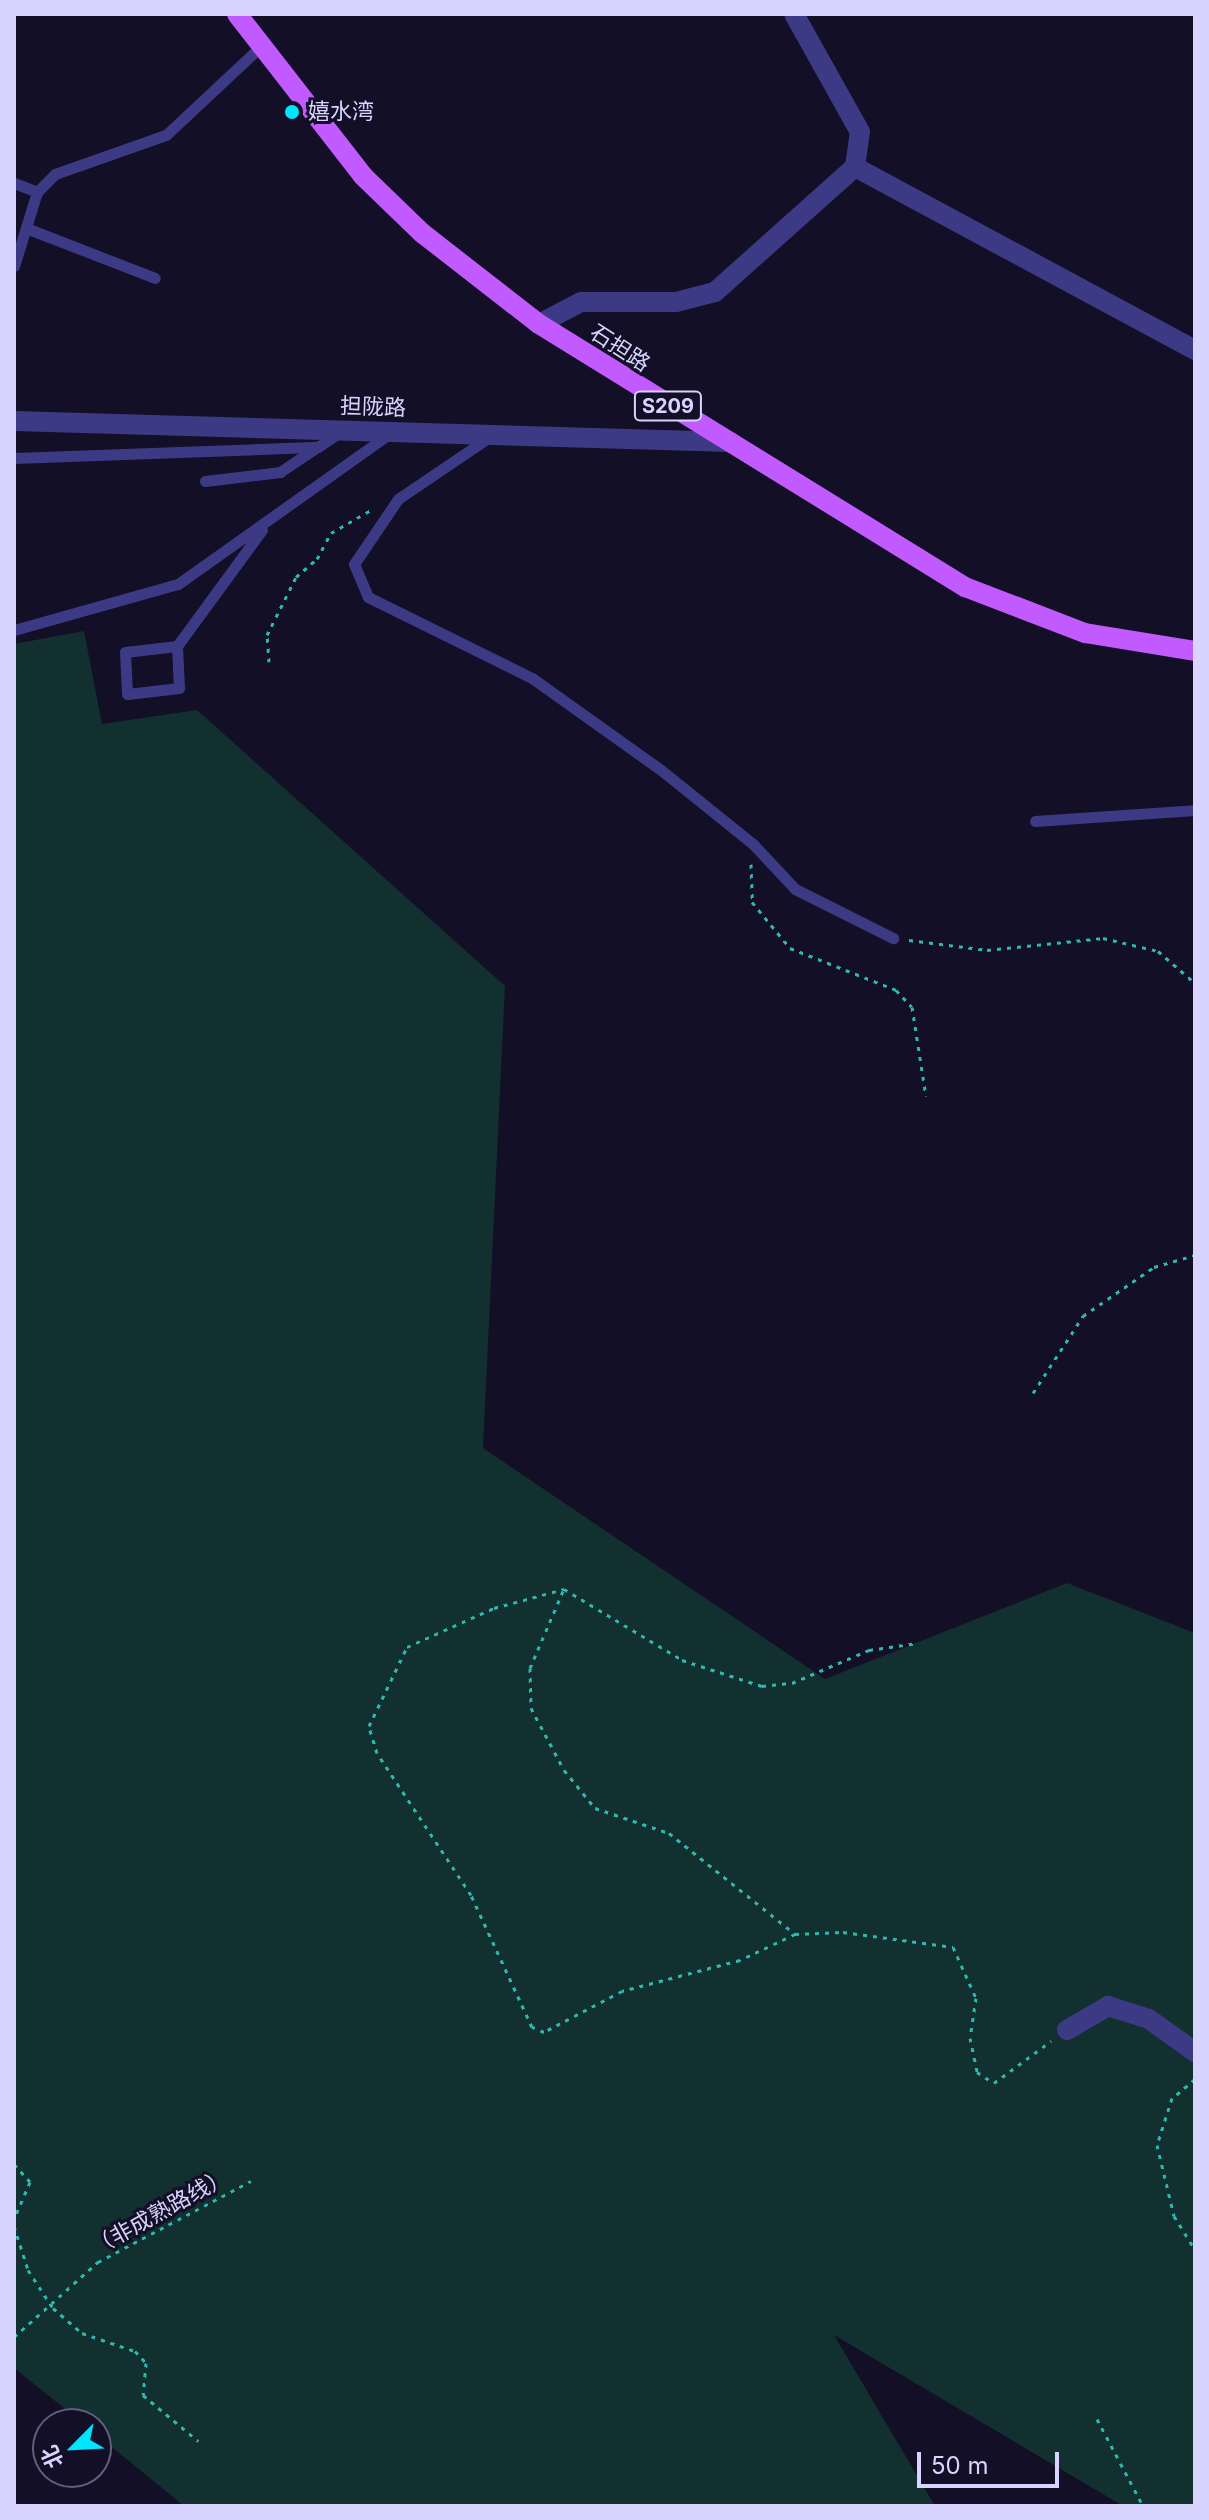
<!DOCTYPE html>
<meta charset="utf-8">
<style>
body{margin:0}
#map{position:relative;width:1209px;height:2520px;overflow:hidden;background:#130f26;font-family:Inter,"Noto Sans SC",sans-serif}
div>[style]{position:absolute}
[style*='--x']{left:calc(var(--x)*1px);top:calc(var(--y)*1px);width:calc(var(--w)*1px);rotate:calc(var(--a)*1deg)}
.green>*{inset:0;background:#12302f}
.path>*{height:3px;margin-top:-1.5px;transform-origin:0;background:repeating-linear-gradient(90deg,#2fb8b0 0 4px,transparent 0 10px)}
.service>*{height:11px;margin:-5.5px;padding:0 5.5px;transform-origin:5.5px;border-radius:5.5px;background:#3d3a85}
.minor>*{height:20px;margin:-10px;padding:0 10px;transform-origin:10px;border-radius:10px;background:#3d3a85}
.tertiary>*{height:20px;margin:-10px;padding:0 10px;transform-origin:10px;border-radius:10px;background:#3d3a85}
.primary>*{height:20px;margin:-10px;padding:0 10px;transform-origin:10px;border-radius:10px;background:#c25bff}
.dots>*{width:22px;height:22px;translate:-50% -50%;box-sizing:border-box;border:4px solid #130f26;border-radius:50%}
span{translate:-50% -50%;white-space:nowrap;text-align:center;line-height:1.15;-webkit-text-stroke:6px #130f26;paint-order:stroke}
.shield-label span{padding:2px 6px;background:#130f26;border:2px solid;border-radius:6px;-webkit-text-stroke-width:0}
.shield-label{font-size:20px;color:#d9d4ff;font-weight:700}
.poi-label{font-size:22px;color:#d9d4ff}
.left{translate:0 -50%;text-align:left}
.street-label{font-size:22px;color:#d9d4ff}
.frame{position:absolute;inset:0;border:16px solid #d9d4ff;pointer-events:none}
.north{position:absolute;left:32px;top:2408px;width:80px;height:80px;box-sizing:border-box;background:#130f26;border:2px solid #625e7d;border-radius:50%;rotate:246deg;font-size:22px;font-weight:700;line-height:32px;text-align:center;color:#d9d4ff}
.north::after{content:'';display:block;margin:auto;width:28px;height:36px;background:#00e5ff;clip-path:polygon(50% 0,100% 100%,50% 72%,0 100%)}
.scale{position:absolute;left:917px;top:2452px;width:142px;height:36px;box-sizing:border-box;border:4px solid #d9d4ff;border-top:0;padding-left:10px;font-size:24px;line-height:28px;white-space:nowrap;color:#d9d4ff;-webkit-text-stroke:6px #130f26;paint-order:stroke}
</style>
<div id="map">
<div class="green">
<div style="clip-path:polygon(84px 631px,102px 724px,197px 710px,505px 986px,483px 1448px,825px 1679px,1067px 1583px,1195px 1633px,1195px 2506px,1123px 2506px,834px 2335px,935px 2506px,184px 2506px,96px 2434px,96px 2424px,84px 2424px,14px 2368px,14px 644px)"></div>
</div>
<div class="path">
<div style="--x:269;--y:662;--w:27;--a:-94"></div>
<div style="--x:267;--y:635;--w:65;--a:-63.4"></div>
<div style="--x:296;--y:577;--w:28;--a:-41"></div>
<div style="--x:317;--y:559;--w:30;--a:-62"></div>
<div style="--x:331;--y:533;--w:46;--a:-29.9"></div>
<div style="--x:751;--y:864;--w:38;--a:88"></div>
<div style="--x:752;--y:902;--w:60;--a:50.4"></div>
<div style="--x:790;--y:948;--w:114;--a:21.6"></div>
<div style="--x:896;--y:990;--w:23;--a:47"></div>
<div style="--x:912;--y:1007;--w:90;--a:81.1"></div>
<div style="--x:909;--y:940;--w:79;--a:7.3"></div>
<div style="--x:987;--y:950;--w:117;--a:-5.9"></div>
<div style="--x:1103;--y:938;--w:57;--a:13.3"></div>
<div style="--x:1158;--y:951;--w:49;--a:40.9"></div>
<div style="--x:1033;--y:1393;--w:92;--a:-57"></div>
<div style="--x:1083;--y:1316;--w:86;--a:-34.6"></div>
<div style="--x:1154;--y:1267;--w:43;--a:-16.3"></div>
<div style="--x:563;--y:1591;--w:84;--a:113.2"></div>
<div style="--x:530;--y:1668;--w:40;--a:88.6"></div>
<div style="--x:531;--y:1708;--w:70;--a:62"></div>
<div style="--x:564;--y:1770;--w:49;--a:50.8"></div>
<div style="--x:595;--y:1808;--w:78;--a:18.7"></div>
<div style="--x:669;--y:1833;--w:161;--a:38.7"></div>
<div style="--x:795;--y:1934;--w:48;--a:-2.4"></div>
<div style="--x:843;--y:1932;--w:111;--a:7.8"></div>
<div style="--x:953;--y:1947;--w:56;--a:65.7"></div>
<div style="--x:976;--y:1998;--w:40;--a:98.5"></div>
<div style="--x:970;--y:2038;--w:35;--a:78"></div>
<div style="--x:977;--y:2072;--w:20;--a:33"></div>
<div style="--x:994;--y:2083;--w:71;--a:-36.4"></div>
<div style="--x:795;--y:1934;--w:61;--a:154.7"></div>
<div style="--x:740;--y:1960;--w:122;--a:165.3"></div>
<div style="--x:622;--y:1991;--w:88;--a:152.3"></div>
<div style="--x:544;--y:2032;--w:13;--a:-157"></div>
<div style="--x:532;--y:2027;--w:145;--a:-114.8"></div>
<div style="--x:471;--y:1895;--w:170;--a:-123.5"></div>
<div style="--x:377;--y:1753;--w:28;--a:-107"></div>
<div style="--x:369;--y:1726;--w:88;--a:-64.3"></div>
<div style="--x:407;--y:1647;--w:95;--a:-24.1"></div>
<div style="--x:494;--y:1608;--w:73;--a:-15.2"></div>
<div style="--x:564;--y:1589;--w:138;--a:31"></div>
<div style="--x:682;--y:1660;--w:84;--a:18"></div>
<div style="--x:762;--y:1686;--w:30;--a:-6"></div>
<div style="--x:792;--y:1683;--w:84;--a:-23.2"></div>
<div style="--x:869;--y:1650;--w:49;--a:-8.3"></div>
<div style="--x:1195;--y:2079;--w:30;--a:140"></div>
<div style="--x:1172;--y:2098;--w:49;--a:107.7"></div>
<div style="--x:1157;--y:2145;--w:73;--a:76.5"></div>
<div style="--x:1174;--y:2216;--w:40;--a:58"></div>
<div style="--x:14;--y:2164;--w:24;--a:48"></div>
<div style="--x:30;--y:2182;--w:40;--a:113.4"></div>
<div style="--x:14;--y:2226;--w:46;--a:72.3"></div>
<div style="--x:28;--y:2270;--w:45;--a:56.7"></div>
<div style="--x:53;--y:2308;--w:38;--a:41"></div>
<div style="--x:82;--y:2333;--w:56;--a:18.8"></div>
<div style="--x:135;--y:2351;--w:16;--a:47"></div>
<div style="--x:146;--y:2363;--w:32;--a:95"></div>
<div style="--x:143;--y:2395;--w:72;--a:39.9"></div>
<div style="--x:14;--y:2337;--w:113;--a:-41.8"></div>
<div style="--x:98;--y:2262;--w:173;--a:-27.9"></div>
<div style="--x:1097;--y:2419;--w:98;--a:62.1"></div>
</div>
<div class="service">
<div style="--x:14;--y:183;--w:25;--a:21"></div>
<div style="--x:26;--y:228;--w:138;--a:21.2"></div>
<div style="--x:14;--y:266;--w:77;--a:-72.7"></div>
<div style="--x:37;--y:192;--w:25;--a:-45"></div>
<div style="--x:55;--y:174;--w:118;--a:-19.4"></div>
<div style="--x:166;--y:135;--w:130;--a:-43.1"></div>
<div style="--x:491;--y:436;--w:112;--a:145.9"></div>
<div style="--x:398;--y:499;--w:78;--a:124.1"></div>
<div style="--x:354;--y:564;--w:36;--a:67"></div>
<div style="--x:368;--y:597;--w:183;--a:26.3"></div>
<div style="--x:532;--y:678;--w:158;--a:35.5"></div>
<div style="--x:661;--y:770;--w:118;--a:38.8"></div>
<div style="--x:753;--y:844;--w:62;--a:47"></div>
<div style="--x:795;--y:889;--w:110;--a:26.6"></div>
<div style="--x:14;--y:458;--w:304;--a:-2.1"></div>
<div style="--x:318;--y:447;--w:25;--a:-34"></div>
<div style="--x:205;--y:481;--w:76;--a:-6.8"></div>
<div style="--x:280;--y:472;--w:45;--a:-34"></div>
<div style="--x:14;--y:630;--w:170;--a:-15.7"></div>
<div style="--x:178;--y:584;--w:257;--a:-35.4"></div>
<div style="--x:177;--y:646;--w:42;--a:87.3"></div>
<div style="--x:179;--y:688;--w:52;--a:173.4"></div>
<div style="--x:127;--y:694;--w:42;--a:-92.7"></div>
<div style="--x:125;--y:652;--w:52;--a:-6.6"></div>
<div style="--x:177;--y:646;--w:144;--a:-53.8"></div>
<div style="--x:1035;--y:821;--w:160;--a:-3.9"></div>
</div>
<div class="minor">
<div style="--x:855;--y:167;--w:386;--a:28.3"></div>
<div style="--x:539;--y:324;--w:47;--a:-27.6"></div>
<div style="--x:581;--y:302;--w:95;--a:0"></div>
<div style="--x:676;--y:302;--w:40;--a:-14.4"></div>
<div style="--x:715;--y:292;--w:188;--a:-41.8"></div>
<div style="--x:855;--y:167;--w:35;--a:-82"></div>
<div style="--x:860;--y:132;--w:135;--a:-119.2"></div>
<div style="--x:1067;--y:2030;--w:48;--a:-30.3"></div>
<div style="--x:1108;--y:2006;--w:43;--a:17.6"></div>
<div style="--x:1149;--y:2019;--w:57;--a:35.7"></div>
</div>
<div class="tertiary">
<div style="--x:14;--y:421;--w:717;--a:1.68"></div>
</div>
<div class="primary">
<div style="--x:237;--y:14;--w:205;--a:52.1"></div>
<div style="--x:363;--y:176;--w:82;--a:44"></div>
<div style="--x:422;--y:233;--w:148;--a:37.9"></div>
<div style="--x:539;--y:324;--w:501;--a:31.69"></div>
<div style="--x:965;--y:587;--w:129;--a:21"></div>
<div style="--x:1085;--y:633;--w:111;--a:9.3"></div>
</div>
<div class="dots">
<div style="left:292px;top:112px;background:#00e5ff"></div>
</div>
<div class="shield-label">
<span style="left:668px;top:406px">S209</span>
</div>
<div class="poi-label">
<span class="left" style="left:308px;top:112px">嬉水湾</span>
</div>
<div class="street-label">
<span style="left:620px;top:348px;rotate:33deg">石担路</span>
<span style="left:373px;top:407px;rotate:2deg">担陇路</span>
<span style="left:160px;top:2212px;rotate:-29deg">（非成熟路线）</span>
</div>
<div class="frame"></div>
<div class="north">北</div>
<div class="scale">50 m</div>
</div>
